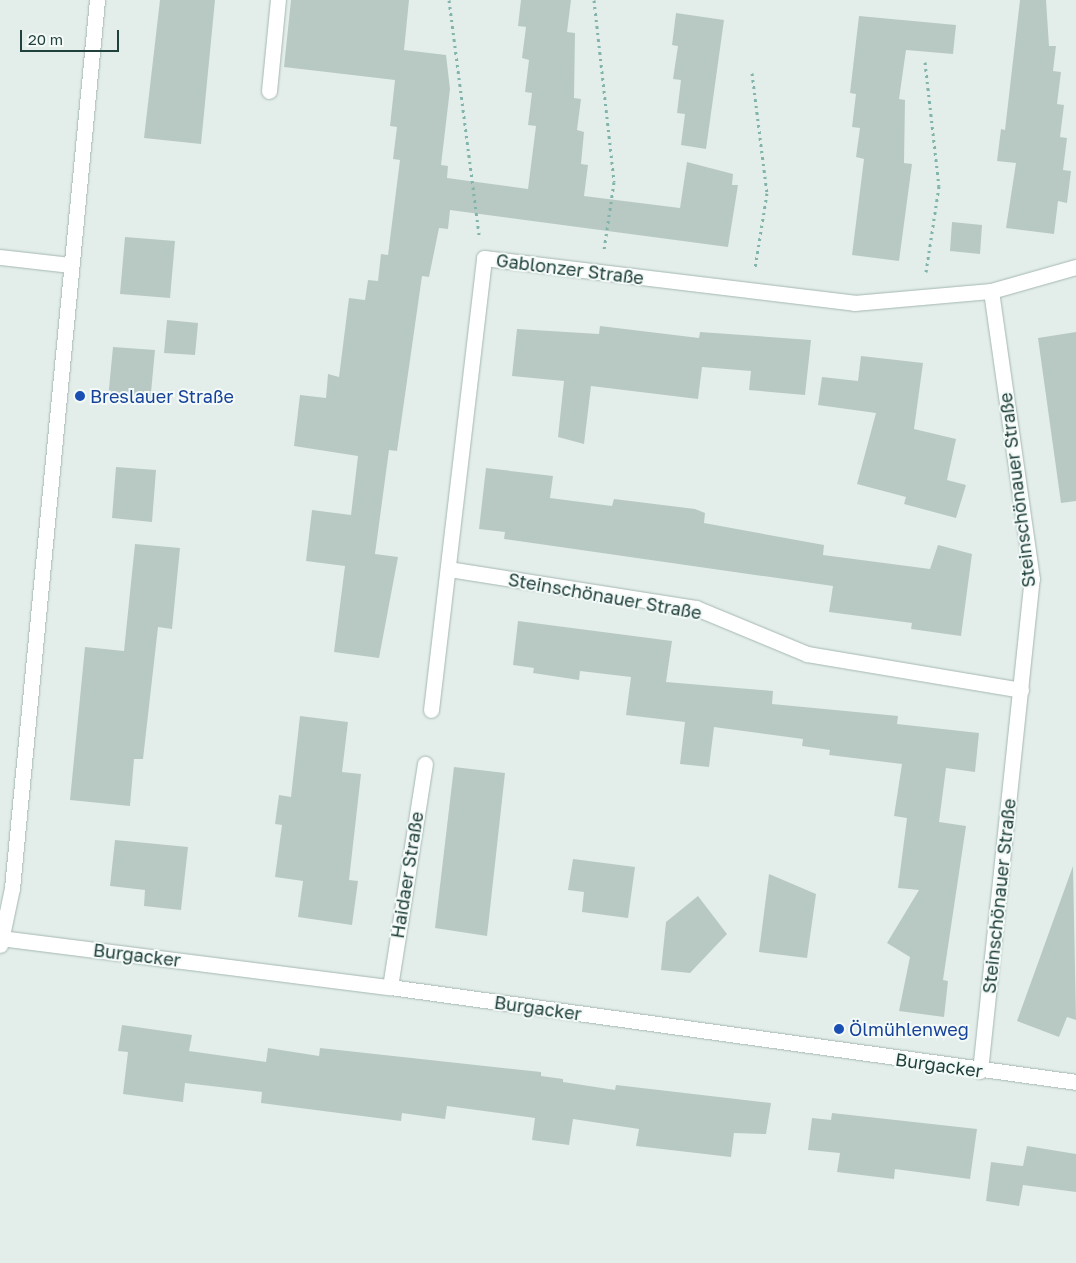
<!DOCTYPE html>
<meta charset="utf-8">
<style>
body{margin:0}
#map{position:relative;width:1076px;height:1263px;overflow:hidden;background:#e3eeea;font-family:"Golos Text",sans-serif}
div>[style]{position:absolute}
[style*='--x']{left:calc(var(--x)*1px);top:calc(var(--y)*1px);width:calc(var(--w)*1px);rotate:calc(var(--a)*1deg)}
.building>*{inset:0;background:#b8c9c4}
.path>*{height:3px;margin-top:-1.5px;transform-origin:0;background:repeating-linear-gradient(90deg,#81b4ab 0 2.5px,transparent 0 6.5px)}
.roads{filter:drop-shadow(0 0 1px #a5b7b2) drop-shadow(0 0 1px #a5b7b2)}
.minor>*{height:15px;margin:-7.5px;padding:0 7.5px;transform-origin:7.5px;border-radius:7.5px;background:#fff}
.dots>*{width:14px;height:14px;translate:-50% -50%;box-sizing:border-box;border:2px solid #f4faf8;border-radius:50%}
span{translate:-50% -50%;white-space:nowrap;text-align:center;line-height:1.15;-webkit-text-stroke:4px #f4faf8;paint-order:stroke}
.street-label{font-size:18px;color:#21413c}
.transit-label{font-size:18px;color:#164399}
.left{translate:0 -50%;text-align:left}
.scale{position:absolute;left:20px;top:30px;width:99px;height:22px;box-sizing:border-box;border:2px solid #21413c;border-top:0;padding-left:6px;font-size:15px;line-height:18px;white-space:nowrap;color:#21413c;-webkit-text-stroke:4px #f4faf8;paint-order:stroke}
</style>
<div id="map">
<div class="building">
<div style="clip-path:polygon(160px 0,215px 0,201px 144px,144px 138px)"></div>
<div style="clip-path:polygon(291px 0,409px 0,404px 50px,446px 55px,450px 89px,441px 165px,448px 166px,447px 178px,528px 189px,536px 126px,528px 125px,532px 93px,525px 92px,529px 60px,522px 58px,526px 27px,518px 26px,521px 0,571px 0,567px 32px,575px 33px,574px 98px,581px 99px,577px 130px,584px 132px,581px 164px,588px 165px,584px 196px,680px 208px,687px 162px,733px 174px,732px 185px,738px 185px,728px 247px,450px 210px,448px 229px,439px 228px,429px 277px,422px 276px,397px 451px,389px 450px,375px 554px,398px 557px,379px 658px,334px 652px,345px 566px,306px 561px,312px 510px,351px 515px,358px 456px,294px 446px,300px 395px,326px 398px,328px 374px,339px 377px,349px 298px,365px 300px,368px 280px,378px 281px,381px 254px,388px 255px,400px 160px,393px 159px,397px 127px,390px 126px,395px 80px,284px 67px)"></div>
<div style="clip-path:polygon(1020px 0,1046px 0,1049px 46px,1056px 46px,1053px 71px,1061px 72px,1057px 104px,1064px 105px,1060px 137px,1067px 138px,1063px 170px,1071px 171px,1067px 203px,1058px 201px,1054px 234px,1006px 228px,1016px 163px,997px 161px,1001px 129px,1005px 130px)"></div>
<div style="clip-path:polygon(676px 13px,724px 20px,706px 149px,681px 145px,685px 114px,677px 113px,681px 80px,673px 79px,678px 46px,672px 45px)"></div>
<div style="clip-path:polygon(859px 16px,956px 25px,953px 54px,906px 50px,899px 99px,905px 100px,904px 163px,912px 164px,899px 261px,852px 255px,864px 159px,856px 157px,860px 128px,852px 127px,856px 94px,850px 93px)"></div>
<div style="clip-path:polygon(952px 222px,982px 225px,980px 254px,950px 251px)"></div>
<div style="clip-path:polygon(125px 237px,175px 241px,170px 298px,120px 294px)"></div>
<div style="clip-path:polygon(167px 320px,198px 323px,195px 355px,164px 353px)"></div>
<div style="clip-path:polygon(600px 326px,699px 338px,700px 332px,811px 340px,805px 395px,749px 390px,751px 371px,702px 367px,698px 399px,591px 386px,584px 444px,558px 437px,564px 381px,512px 376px,517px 329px,599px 334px)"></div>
<div style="clip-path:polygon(1076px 332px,1076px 501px,1061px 503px,1038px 338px)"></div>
<div style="clip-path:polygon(113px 347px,155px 350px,150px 403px,108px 399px)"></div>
<div style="clip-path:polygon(861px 356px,923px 363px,914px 429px,956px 439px,947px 480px,966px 485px,956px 518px,904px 504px,906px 497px,857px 484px,876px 413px,818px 405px,822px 377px,858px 381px)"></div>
<div style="clip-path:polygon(116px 467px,156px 470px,152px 522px,112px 518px)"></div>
<div style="clip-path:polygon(486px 468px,553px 476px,550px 498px,612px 506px,614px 499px,695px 509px,705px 513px,704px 523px,824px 545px,823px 555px,930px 569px,938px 545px,972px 554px,961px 636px,911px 629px,912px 623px,829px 612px,833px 586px,504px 539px,505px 532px,479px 529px)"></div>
<div style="clip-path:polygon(135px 544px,180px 548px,172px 629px,158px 627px,143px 759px,134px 759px,130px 806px,70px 800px,85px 647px,124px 651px)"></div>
<div style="clip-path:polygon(518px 621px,672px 641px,666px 682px,773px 691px,772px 704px,898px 716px,897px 724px,979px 733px,975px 772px,946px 768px,939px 822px,966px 826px,943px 980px,948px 981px,944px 1017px,899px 1011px,910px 957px,887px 943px,919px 890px,898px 888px,907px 818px,894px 816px,902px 764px,829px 755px,830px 750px,802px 746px,803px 739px,714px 727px,709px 767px,680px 764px,685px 722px,626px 715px,631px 677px,580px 671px,579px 680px,533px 673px,534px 668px,513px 665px)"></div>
<div style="clip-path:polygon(300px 716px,348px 722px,342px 772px,361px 774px,349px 880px,358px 881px,352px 925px,298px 917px,303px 881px,275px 877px,282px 825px,275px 824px,279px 795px,291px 797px)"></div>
<div style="clip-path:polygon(454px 767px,505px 773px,487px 936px,435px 928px)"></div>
<div style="clip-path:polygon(115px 840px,188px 847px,181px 910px,144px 906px,145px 890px,110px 886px)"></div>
<div style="clip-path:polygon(573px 859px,635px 867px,628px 918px,582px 912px,584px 892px,568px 890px)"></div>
<div style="clip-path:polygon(1073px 866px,1076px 1020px,1067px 1017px,1059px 1037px,1017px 1021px)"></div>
<div style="clip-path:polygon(769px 874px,816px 894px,807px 958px,759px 952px)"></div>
<div style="clip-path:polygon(698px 896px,727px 934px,690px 973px,661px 970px,666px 922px)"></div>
<div style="clip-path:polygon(122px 1025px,192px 1035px,189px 1051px,266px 1062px,268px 1048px,319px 1056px,320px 1048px,541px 1072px,541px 1076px,563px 1079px,563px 1082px,615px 1090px,616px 1085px,771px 1103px,766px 1134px,734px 1133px,731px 1157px,636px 1146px,639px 1129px,573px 1119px,569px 1145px,532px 1140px,535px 1118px,447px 1106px,445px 1119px,402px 1113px,401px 1121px,261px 1103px,262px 1092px,185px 1083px,183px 1102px,123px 1094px,128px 1052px,118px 1051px)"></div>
<div style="clip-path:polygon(832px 1113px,977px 1129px,970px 1179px,895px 1169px,894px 1179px,837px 1172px,840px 1153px,808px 1150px,812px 1118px,831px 1120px)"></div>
<div style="clip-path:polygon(1027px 1146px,1076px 1154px,1076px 1192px,1023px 1185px,1019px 1206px,986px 1201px,991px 1162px,1023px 1166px)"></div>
</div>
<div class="path">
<div style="--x:449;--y:0;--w:237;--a:82.7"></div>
<div style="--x:594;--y:0;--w:183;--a:83.7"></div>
<div style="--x:614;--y:182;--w:69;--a:98.4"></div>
<div style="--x:925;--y:62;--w:125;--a:83.6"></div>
<div style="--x:939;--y:186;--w:87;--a:98.6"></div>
<div style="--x:752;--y:73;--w:121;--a:82.9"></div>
<div style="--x:767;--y:193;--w:76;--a:99.1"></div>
</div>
<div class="roads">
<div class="minor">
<div style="--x:269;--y:91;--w:91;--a:-84.4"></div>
<div style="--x:0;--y:257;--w:70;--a:6.5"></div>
<div style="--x:449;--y:569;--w:250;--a:9"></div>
<div style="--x:696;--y:608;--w:120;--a:22.5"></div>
<div style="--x:807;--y:654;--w:217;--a:9.5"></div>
<div style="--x:431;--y:710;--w:455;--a:-83.3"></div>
<div style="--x:484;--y:258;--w:373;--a:6.9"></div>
<div style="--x:854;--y:303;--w:138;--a:-5"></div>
<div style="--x:991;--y:291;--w:88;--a:-15.8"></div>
<div style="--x:0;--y:938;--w:393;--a:7.2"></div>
<div style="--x:390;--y:987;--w:693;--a:7.88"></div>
<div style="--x:0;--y:945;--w:58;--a:-78.1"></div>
<div style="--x:12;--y:888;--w:892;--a:-84.53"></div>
<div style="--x:390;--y:987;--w:226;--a:-81.1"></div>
<div style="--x:980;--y:1071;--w:495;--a:-84"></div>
<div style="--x:1032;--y:579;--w:291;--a:-98.1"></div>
</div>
</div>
<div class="dots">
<div style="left:80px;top:396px;background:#1a4fb4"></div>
<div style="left:839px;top:1029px;background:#1a4fb4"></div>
</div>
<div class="street-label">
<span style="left:570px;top:269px;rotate:7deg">Gablonzer Straße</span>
<span style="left:1017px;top:490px;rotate:-97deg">Steinschönauer Straße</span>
<span style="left:605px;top:596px;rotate:10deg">Steinschönauer Straße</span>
<span style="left:407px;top:875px;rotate:-81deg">Haidaer Straße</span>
<span style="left:999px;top:896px;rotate:-84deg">Steinschönauer Straße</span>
<span style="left:137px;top:955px;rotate:7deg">Burgacker</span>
<span style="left:538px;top:1008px;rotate:8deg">Burgacker</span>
<span style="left:939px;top:1065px;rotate:8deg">Burgacker</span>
</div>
<div class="transit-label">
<span class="left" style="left:90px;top:396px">Breslauer Straße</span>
<span class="left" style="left:849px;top:1029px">Ölmühlenweg</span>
</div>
<div class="scale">20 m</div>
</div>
